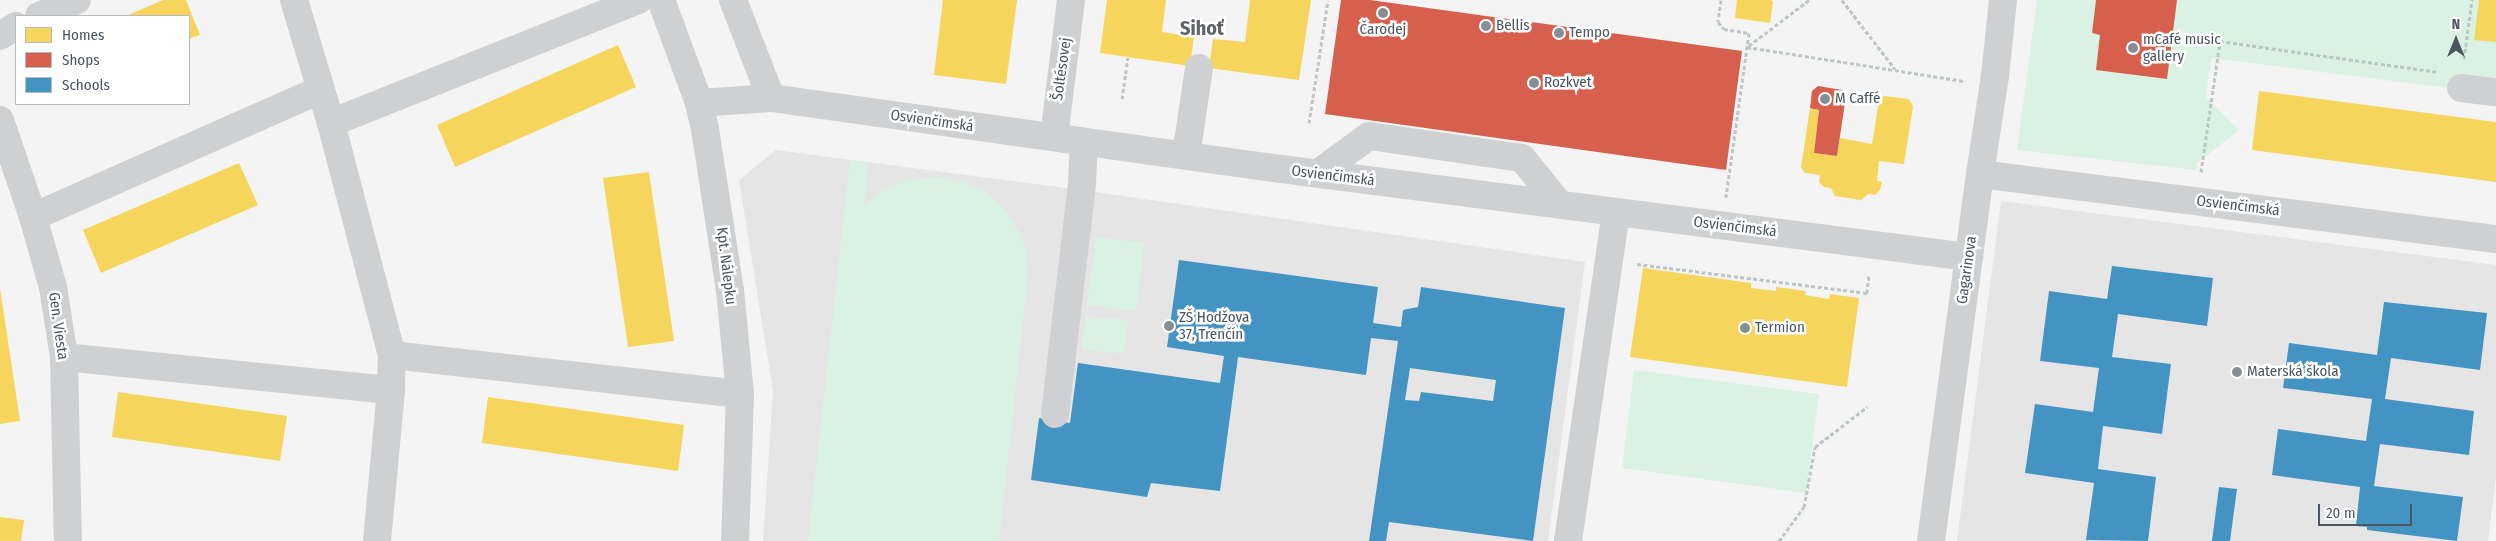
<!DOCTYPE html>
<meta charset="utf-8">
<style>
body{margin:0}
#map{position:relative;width:2496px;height:541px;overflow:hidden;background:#f4f4f4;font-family:"Fira Sans Condensed",sans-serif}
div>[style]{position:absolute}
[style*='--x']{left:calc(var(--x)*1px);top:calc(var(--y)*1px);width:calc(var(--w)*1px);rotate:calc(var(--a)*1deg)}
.education>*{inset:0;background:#e6e5e6}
.green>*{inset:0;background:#d9f2e3}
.homes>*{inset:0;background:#f6d55c}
.shops>*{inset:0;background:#d6604d}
.schools>*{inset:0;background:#4393c3}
.path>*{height:3px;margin-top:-1.5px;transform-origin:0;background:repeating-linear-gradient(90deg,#bcc7c4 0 4px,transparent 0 6.5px)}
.minor>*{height:28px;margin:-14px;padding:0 14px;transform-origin:14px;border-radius:14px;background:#ced0d2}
.dots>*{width:14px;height:14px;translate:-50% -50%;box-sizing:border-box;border:2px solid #fff;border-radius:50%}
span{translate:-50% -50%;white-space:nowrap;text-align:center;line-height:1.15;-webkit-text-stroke:5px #fff;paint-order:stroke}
.poi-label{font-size:15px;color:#4a5661}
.left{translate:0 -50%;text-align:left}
.street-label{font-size:15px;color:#4a5661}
.district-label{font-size:20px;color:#5f6368;font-weight:700}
.legend{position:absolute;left:15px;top:15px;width:175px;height:90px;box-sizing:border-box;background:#fff;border:1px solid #b7bbc0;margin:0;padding:6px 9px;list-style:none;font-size:15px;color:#4a5661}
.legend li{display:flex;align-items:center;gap:10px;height:25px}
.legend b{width:25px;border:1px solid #b7bbc0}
.north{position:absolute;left:2431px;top:15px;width:50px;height:50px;-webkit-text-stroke:4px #fff;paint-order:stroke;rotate:0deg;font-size:14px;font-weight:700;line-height:20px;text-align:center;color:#4a5661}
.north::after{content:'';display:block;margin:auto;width:18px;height:22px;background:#4a5661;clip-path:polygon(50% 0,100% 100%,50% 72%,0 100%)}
.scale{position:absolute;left:2318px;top:504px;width:94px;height:22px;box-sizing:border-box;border:2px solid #4a5661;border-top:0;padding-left:6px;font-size:15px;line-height:18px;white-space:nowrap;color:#4a5661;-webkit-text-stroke:4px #fff;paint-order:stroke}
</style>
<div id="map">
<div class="education">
<div style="clip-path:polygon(776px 150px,1081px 190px,1585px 262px,1548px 541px,763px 541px,773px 391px,739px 180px)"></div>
<div style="clip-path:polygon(2001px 201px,2496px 265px,2496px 478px,2488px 541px,1957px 541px)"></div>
</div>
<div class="green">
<div style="clip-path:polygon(2037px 0,2496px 0,2496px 94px,2211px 58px,2206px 97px,2239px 130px,2197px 163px,2196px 170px,2017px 150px)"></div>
<div style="clip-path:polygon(850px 160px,868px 162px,864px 206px,883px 191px,907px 180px,938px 177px,963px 182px,987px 193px,1005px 210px,1020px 233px,1027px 257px,1027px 283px,999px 541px,808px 541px)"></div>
<div style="clip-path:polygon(1096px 237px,1144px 243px,1136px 311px,1087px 305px)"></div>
<div style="clip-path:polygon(1086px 316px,1128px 320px,1124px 354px,1082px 349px)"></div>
<div style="clip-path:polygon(1634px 370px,1819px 394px,1806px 493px,1622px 468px)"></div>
</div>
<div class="homes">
<div style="clip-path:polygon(163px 0,186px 0,200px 35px,189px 39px,189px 16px,126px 16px)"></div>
<div style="clip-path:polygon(943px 0,1017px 0,1006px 84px,934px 75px)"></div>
<div style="clip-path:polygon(1107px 0,1166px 0,1162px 32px,1194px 37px,1190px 66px,1100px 53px)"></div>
<div style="clip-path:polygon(1250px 0,1311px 0,1299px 80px,1209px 68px,1213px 39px,1245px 42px)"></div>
<div style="clip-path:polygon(1737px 0,1771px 0,1773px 2px,1770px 23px,1735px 18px)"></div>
<div style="clip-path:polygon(2479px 0,2496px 0,2496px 42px,2474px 40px)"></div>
<div style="clip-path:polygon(618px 45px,636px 87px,455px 167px,437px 125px)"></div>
<div style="clip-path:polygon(2259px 91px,2496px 122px,2496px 182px,2252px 150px)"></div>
<div style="clip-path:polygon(1884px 96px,1909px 99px,1913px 106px,1904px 164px,1879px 161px,1877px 181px,1882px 182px,1880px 190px,1875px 195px,1868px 194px,1861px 200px,1835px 196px,1831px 188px,1824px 187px,1819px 182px,1820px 175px,1805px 173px,1801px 168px,1810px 108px,1819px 110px,1814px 153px,1837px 156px,1840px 138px,1872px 144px,1879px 101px)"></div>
<div style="clip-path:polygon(239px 163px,258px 205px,101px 273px,83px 230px)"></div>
<div style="clip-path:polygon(649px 172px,674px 341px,628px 347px,603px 178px)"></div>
<div style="clip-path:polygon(1643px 268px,1751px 283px,1751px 288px,1776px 291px,1776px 287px,1806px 291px,1805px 295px,1829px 299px,1830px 294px,1859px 298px,1847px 387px,1630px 357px)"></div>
<div style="clip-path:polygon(0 288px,20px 421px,0 424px)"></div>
<div style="clip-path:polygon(118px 392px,287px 416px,280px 461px,112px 437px)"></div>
<div style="clip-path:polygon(488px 397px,684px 425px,678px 471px,482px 443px)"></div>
<div style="clip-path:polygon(0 517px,24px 520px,21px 541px,0 541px)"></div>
</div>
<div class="shops">
<div style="clip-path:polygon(1341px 0,1370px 0,1742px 51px,1726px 170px,1325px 114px)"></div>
<div style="clip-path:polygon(2096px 0,2177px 0,2167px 79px,2096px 70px,2100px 35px,2092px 33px)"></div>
<div style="clip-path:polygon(1818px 86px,1842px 90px,1846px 96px,1837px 156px,1814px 153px,1819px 110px,1810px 108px,1812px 91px)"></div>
</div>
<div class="schools">
<div style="clip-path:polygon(evenodd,1179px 260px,1378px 287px,1373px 323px,1401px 327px,1403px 310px,1418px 307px,1421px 287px,1565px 308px,1533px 541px,1389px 522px,1386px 541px,1369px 541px,1398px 341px,1371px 338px,1366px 375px,1238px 357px,1220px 491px,1151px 483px,1147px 497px,1031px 480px,1039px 418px,1070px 423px,1078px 363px,1220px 383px,1224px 356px,1167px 347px,1179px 260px,1410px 368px,1496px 380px,1493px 401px,1421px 392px,1419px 401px,1405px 400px,1410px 368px)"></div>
<div style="clip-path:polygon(2112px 266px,2213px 278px,2207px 326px,2118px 314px,2112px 357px,2171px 364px,2162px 434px,2103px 426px,2098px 469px,2156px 477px,2148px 541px,2086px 540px,2094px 483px,2025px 473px,2035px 404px,2093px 412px,2099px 368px,2040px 361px,2049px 291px,2107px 299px)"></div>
<div style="clip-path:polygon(2384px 302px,2487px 313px,2480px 370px,2391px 358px,2385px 399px,2474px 411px,2469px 455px,2380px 444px,2374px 486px,2463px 497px,2457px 541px,2367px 530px,2367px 527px,2356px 526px,2360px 487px,2272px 475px,2278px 429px,2366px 441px,2372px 399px,2283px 388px,2289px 343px,2377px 355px)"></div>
<div style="clip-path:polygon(2219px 487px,2237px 489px,2230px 541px,2212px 541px)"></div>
</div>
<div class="path">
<div style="--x:1721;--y:0;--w:22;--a:98"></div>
<div style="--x:1718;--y:22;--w:9;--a:49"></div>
<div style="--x:1724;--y:29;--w:25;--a:9"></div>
<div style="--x:1749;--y:33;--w:166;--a:98"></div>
<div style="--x:1809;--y:0;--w:78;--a:142.8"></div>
<div style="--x:1747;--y:47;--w:221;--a:8.9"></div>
<div style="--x:1842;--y:0;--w:87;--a:52.5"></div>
<div style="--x:2464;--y:59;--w:60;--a:-82.3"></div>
<div style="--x:1122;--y:99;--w:42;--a:-81.9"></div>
<div style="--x:1309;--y:123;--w:124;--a:-81.2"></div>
<div style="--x:2201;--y:172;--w:132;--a:-81.7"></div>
<div style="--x:2220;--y:41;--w:219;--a:8.1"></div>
<div style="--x:1637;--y:264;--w:232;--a:7.2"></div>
<div style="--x:1867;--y:293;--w:19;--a:-84"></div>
<div style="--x:1779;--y:541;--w:42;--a:-53.7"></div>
<div style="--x:1804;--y:507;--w:61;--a:-79.6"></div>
<div style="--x:1815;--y:447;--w:66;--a:-37.6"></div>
</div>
<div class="minor">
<div style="--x:294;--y:0;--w:128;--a:73.3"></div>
<div style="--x:331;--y:123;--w:240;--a:75.3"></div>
<div style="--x:392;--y:355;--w:35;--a:92"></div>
<div style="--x:391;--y:390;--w:152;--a:95.3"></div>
<div style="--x:661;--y:0;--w:110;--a:69.7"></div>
<div style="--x:699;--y:103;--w:27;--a:77"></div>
<div style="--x:705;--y:129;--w:163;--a:81.2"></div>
<div style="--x:730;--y:290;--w:104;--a:84.5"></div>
<div style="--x:740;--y:394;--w:147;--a:91.9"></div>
<div style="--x:733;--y:0;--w:105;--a:68.8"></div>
<div style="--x:39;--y:16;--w:41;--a:-22.8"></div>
<div style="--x:0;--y:36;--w:19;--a:-32"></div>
<div style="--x:2461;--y:88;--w:35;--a:7"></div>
<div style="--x:699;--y:103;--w:72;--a:-4"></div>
<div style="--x:771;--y:98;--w:515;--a:7.93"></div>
<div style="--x:1281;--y:169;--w:694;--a:7.29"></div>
<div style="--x:0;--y:120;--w:102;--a:71.2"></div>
<div style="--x:33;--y:217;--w:73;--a:74.1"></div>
<div style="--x:53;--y:287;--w:71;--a:81.1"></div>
<div style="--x:64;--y:357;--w:184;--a:88.8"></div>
<div style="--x:331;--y:123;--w:331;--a:-21.8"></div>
<div style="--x:1054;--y:137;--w:138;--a:-82.9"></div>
<div style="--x:1186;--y:156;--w:89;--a:-81.6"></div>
<div style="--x:1318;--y:173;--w:63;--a:-36"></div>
<div style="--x:1369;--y:136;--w:155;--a:8.2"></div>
<div style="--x:1522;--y:158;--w:60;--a:51"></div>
<div style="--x:1980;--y:174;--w:520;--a:7.18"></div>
<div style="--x:33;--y:217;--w:313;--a:-23.9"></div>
<div style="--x:392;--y:355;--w:350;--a:6.4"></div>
<div style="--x:64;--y:357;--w:329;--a:5.8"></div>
<div style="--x:1055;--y:414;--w:233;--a:-83.3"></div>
<div style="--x:1082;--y:183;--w:41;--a:-87.2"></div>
<div style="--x:1568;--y:541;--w:332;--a:-81.7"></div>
<div style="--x:1931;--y:541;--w:370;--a:-82.4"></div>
<div style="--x:1980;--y:174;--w:99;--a:-81.3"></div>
<div style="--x:1995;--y:76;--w:76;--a:-84"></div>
</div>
<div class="dots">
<div style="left:1383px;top:13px;background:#868d94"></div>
<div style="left:1486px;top:26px;background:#868d94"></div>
<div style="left:1559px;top:33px;background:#868d94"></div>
<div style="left:2133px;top:48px;background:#868d94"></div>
<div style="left:1534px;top:83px;background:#868d94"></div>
<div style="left:1825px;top:99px;background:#868d94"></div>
<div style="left:1169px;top:326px;background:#868d94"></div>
<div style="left:1745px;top:328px;background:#868d94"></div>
<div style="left:2237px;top:372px;background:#868d94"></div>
</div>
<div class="poi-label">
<span class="left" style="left:1496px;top:26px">Bellis</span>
<span style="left:1383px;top:30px">Čarodej</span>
<span class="left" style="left:1569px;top:33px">Tempo</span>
<span class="left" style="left:2143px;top:48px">mCafé music<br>gallery</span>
<span class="left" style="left:1544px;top:83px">Rozkvet</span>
<span class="left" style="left:1835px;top:99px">M Caffé</span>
<span class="left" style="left:1179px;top:326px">ZŠ Hodžova<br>37, Trenčín</span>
<span class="left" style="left:1755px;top:328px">Termion</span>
<span class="left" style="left:2247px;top:372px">Materská škola</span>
</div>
<div class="street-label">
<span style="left:1062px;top:69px;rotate:-82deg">Šoltésovej</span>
<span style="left:932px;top:121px;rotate:8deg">Osvienčimská</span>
<span style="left:1333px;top:176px;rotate:7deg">Osvienčimská</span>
<span style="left:2238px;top:206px;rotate:7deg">Osvienčimská</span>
<span style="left:1735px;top:227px;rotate:7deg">Osvienčimská</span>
<span style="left:726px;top:266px;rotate:83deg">Kpt. Nálepku</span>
<span style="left:1967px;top:270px;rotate:-82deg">Gagarinova</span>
<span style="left:58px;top:326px;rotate:82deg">Gen. Viesta</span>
</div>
<div class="district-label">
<span style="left:1202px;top:28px">Sihoť</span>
</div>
<ul class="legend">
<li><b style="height:14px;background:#f6d55c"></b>Homes</li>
<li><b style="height:14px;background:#d6604d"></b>Shops</li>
<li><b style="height:14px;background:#4393c3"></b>Schools</li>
</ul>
<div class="north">N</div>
<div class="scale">20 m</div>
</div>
